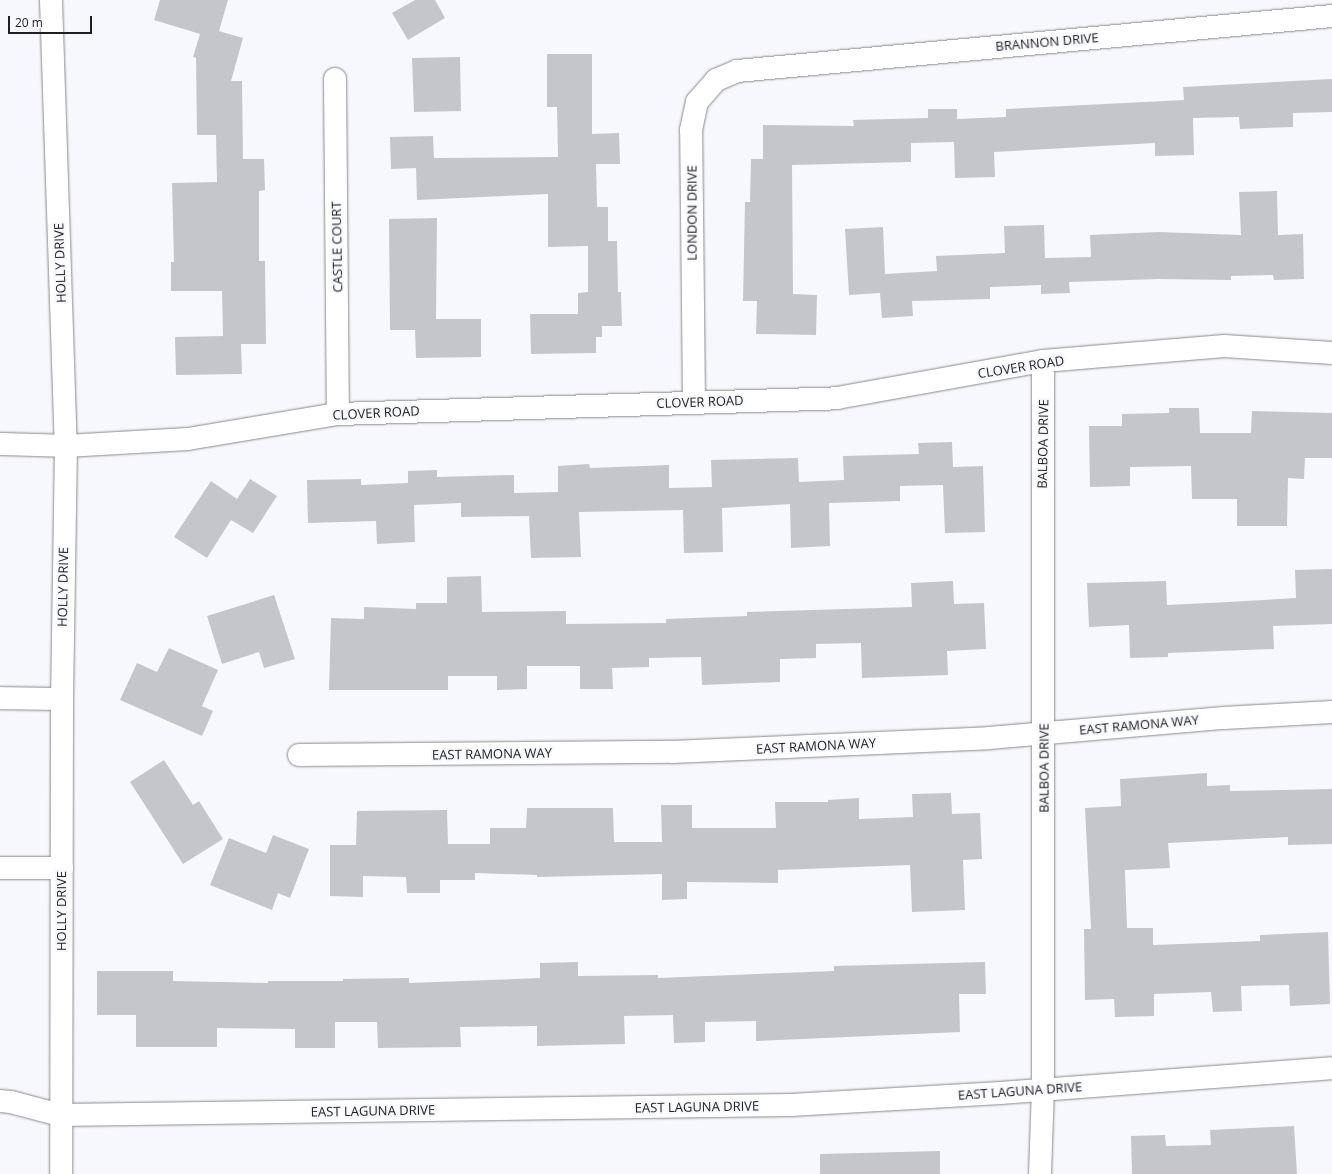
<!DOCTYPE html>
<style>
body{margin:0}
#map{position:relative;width:1332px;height:1174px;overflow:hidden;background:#f7f8fd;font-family:"Open Sans",sans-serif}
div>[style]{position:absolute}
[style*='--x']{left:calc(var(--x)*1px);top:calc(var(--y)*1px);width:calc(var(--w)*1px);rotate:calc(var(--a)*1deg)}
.building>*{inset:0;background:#c5c6cb}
.roads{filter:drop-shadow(0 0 1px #88898d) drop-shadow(0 0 1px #88898d)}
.minor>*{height:22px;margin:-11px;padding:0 11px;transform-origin:11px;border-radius:11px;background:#fff}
.tertiary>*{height:22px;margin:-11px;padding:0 11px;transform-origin:11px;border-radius:11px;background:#fff}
span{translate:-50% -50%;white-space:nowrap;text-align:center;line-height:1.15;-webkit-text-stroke:4px #f7f8fd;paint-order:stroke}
.street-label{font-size:13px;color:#1f1f20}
.scale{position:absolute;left:8px;top:16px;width:84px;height:18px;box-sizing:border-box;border:2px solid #1f1f20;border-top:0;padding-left:5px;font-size:12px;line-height:14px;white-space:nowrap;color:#1f1f20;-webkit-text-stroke:3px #f7f8fd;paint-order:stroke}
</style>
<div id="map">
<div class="building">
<div style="clip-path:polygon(160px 0,228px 0,219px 31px,243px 38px,231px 81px,242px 81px,243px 159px,264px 159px,265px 190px,259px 191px,259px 261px,265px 261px,266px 344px,241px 344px,242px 374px,176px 375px,175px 337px,223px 336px,222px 291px,171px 291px,171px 262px,174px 262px,172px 183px,217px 182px,216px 135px,197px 135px,196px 58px,193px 57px,200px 34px,154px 20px)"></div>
<div style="clip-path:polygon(415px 0,435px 0,445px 18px,408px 40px,392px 13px)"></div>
<div style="clip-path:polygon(547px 54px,592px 54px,592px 134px,619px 133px,620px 164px,596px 164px,597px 207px,608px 207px,608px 241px,617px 241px,618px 292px,621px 292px,622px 326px,602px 326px,602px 337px,596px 337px,596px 353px,531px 354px,530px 314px,578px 314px,578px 293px,588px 292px,588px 246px,548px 247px,548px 194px,417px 200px,416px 168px,391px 169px,390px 137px,433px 136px,434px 158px,558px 157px,557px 107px,547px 107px)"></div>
<div style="clip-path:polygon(460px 57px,461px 111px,414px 112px,412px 58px)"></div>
<div style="clip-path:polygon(1332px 79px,1332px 112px,1293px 113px,1293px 127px,1240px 129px,1239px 117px,1193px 118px,1194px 155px,1155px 156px,1155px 143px,994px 152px,995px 177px,955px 178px,954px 142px,911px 143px,911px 162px,792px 165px,793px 294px,817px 295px,816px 335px,756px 334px,757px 301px,743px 301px,745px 202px,750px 202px,751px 159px,763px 159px,763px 125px,854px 126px,853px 120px,928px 118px,928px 109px,957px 109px,957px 119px,1006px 117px,1006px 109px,1184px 100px,1183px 87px)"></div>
<div style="clip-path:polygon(1277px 191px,1278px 235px,1303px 234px,1304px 279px,1274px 280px,1273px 275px,1231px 276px,1231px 280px,1159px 279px,1069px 282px,1070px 293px,1041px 294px,1041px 285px,990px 287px,990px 299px,912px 301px,913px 316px,882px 318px,880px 293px,849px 295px,845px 229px,883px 227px,885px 274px,937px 271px,936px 256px,1005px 253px,1004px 226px,1044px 225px,1045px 258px,1091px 257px,1090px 235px,1158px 232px,1241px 235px,1239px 192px)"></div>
<div style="clip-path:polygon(437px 218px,436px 319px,481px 319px,481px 357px,416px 358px,415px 330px,390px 330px,389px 219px)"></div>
<div style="clip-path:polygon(1169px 408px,1199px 408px,1200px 433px,1251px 433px,1252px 411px,1332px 413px,1332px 458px,1305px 458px,1304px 479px,1288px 478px,1287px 526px,1237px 526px,1237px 499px,1192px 499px,1191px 466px,1130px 467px,1130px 486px,1090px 487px,1089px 426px,1122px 426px,1122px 414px,1169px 413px)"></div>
<div style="clip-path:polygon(952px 442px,953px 467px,983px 466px,985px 532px,945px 533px,943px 485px,900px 486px,900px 501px,829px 503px,830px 546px,791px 548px,790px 504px,722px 508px,723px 552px,684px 553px,683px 510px,579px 512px,581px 557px,531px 558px,529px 516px,461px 517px,461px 503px,414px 505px,415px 542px,377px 544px,376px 521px,308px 523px,307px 480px,361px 479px,361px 485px,408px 483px,408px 471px,437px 470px,437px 477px,514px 475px,514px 493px,558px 492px,558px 466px,589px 464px,590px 468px,669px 465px,669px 488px,712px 487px,711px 460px,798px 458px,799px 482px,844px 480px,843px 456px,919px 454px,918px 443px)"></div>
<div style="clip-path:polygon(250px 479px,277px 496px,253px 533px,231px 520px,207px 558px,174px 537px,211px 481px,237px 499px)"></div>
<div style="clip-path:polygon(1332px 569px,1332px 624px,1273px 626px,1274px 649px,1168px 653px,1168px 657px,1130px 658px,1129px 625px,1089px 627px,1087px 583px,1166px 581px,1167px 605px,1228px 602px,1296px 598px,1295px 570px)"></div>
<div style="clip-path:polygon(481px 576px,482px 612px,566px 611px,566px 624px,666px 623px,666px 619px,747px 616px,747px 612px,912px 607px,911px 583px,953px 581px,954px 604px,984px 603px,986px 649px,947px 651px,948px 675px,862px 678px,861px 643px,816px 644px,816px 658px,780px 659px,780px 682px,702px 685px,701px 657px,649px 658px,649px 667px,612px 668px,613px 689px,580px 689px,580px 666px,527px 666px,527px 689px,497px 690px,497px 676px,448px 676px,448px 690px,329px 690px,331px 618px,364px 619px,364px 607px,416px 609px,416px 603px,447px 603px,447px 577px)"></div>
<div style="clip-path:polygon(274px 595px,295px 659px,264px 668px,259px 652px,222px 664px,207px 616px)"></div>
<div style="clip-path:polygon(169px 648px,218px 670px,202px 706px,213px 711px,202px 736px,120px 700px,137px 663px,157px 672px)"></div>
<div style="clip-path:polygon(164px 760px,193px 805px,199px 801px,223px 839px,183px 864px,130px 782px)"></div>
<div style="clip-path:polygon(1207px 773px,1207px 786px,1230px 785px,1230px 791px,1332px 789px,1332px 844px,1288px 845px,1288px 837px,1168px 843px,1170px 868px,1125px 870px,1127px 928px,1153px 928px,1153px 945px,1260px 941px,1260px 935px,1328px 932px,1330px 1004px,1290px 1006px,1289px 985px,1241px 986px,1242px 1011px,1213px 1012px,1211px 992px,1154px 994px,1154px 1016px,1115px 1017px,1114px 999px,1085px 1000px,1084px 929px,1091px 929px,1085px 808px,1121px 806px,1120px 779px)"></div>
<div style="clip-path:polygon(951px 793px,952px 814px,980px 813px,982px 859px,963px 860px,965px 910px,912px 912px,910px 865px,778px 870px,778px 883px,687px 882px,687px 899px,662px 900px,662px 874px,537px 877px,537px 875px,475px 873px,475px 880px,440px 880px,440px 893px,407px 893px,406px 877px,363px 876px,363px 897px,330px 896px,330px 845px,356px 845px,357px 811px,447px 810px,448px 844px,490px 844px,490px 828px,526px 828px,527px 808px,613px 808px,614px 842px,662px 842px,661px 805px,692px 805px,692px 828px,776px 828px,775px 802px,828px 802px,828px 800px,859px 798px,859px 819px,913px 817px,912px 794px)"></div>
<div style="clip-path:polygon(273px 835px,309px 849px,290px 898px,278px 893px,272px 910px,210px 885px,229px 838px,266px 853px)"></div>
<div style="clip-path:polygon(578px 962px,578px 976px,658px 975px,658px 978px,834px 971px,834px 966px,985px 962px,986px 994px,959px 994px,960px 1032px,756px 1041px,756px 1021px,705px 1022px,705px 1042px,674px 1043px,673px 1015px,624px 1016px,625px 1044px,577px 1045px,537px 1046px,537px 1026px,460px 1027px,461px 1047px,378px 1048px,377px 1022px,335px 1022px,335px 1048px,295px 1048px,295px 1029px,217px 1028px,217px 1047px,136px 1047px,136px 1015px,97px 1015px,97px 971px,173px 971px,173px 981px,268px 983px,268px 981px,343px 981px,343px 979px,409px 978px,409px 983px,540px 978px,540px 963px)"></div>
<div style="clip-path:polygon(1294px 1126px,1297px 1174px,1132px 1174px,1131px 1136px,1165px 1135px,1166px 1146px,1211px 1145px,1210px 1130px)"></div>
<div style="clip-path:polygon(940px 1151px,940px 1174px,820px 1174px,820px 1154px)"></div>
</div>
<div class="roads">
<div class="minor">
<div style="--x:335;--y:79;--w:335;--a:89.5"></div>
<div style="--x:694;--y:402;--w:272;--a:-90.6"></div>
<div style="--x:691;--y:130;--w:29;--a:-78"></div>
<div style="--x:697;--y:102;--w:29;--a:-49"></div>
<div style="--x:716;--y:80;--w:23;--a:-23"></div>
<div style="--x:737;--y:71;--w:598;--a:-5.28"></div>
<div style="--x:66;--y:446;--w:122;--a:-3.3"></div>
<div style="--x:188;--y:439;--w:152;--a:-9.5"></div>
<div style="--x:338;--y:414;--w:499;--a:-1.8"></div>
<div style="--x:837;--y:398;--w:209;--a:-10.2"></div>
<div style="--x:1043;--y:361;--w:182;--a:-4.7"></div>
<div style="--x:1224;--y:346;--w:108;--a:3.7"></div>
<div style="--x:0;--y:698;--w:62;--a:0.9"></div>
<div style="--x:299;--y:755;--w:373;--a:-0.5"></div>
<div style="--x:672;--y:752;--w:317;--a:-2.5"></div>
<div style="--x:989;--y:738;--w:236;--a:-4.9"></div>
<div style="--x:1224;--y:718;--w:108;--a:-3.2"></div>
<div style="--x:0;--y:868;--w:62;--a:0"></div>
<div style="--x:0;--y:1101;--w:11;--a:5"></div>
<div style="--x:11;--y:1102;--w:51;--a:14.9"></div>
<div style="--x:60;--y:1115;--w:731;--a:-0.78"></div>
<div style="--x:791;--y:1105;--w:210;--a:-3.3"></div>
<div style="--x:1001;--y:1093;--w:332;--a:-4.3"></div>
<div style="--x:1040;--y:1174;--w:85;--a:-88"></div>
<div style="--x:1043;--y:1089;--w:728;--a:-90"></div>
</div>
<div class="tertiary">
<div style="--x:51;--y:0;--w:446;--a:88.1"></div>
<div style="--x:66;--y:446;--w:253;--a:90.9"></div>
<div style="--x:62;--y:699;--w:475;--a:90.1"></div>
<div style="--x:0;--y:444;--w:66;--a:1.7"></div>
</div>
</div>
<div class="street-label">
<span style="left:1047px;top:42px;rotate:-5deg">BRANNON DRIVE</span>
<span style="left:692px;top:213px;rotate:-90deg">LONDON DRIVE</span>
<span style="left:337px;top:247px;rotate:-91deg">CASTLE COURT</span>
<span style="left:60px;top:263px;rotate:-92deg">HOLLY DRIVE</span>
<span style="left:1021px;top:367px;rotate:-9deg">CLOVER ROAD</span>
<span style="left:700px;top:402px;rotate:-2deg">CLOVER ROAD</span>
<span style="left:376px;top:413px;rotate:-3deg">CLOVER ROAD</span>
<span style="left:1043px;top:444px;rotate:-89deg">BALBOA DRIVE</span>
<span style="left:63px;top:587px;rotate:-89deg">HOLLY DRIVE</span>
<span style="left:1139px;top:725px;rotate:-5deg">EAST RAMONA WAY</span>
<span style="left:816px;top:746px;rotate:-3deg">EAST RAMONA WAY</span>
<span style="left:492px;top:754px;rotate:-1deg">EAST RAMONA WAY</span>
<span style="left:1044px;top:768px;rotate:-90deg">BALBOA DRIVE</span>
<span style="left:61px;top:911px;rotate:-90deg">HOLLY DRIVE</span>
<span style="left:1020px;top:1091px;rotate:-4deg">EAST LAGUNA DRIVE</span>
<span style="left:697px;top:1107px;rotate:-1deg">EAST LAGUNA DRIVE</span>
<span style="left:373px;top:1111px;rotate:-1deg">EAST LAGUNA DRIVE</span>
</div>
<div class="scale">20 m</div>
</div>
